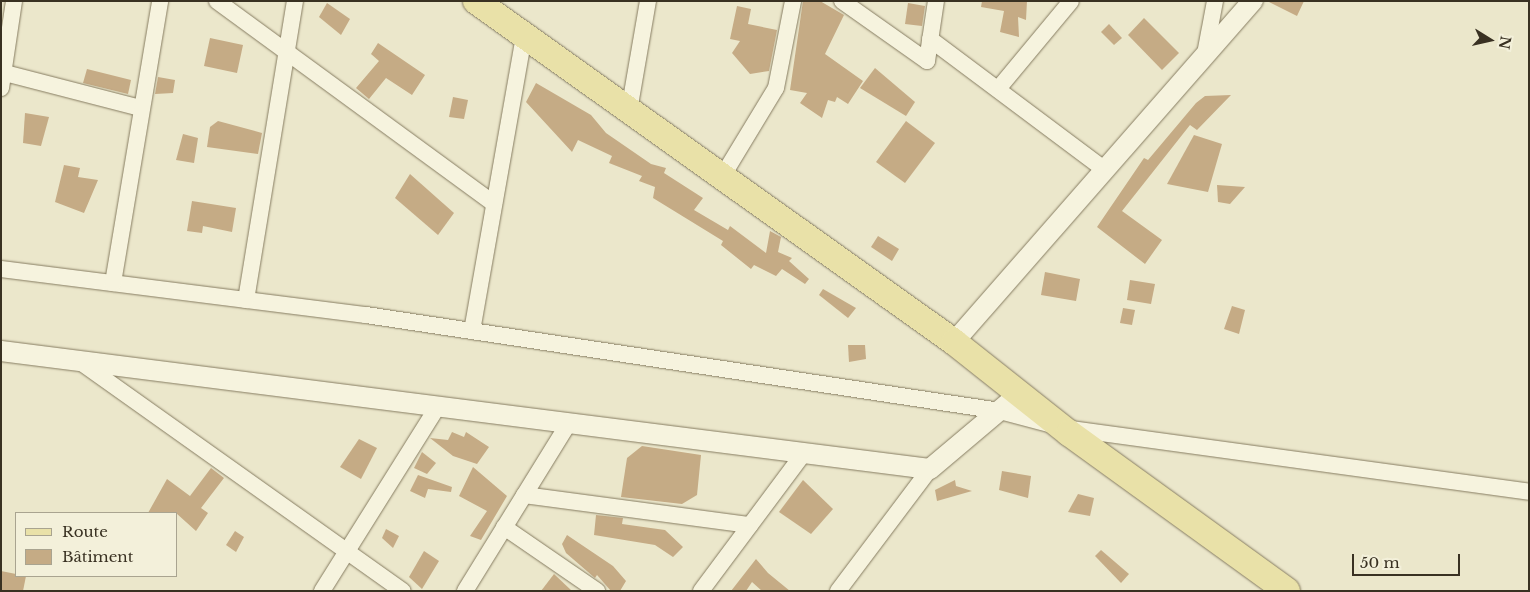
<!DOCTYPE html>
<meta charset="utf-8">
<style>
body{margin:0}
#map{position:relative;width:1530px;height:592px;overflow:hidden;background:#ebe7cb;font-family:"Libre Baskerville",serif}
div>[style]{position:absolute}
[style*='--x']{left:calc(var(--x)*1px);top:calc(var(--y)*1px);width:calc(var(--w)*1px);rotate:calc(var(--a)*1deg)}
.building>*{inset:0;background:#c5ab85}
.roads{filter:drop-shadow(0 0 1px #867c61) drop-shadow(0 0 1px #867c61)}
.minor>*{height:16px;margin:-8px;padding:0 8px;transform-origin:8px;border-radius:8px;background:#f6f3de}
.tertiary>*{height:20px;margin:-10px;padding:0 10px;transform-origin:10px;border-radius:10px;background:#f6f3de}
.primary>*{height:26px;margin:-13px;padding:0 13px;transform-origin:13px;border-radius:13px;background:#e9e1a8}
span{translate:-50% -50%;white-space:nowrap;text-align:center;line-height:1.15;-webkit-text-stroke:5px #f3f0da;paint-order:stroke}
.frame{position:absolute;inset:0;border:2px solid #393122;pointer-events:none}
.legend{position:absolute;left:15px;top:512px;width:162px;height:65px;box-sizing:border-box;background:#f3f0da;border:1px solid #a9a490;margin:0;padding:6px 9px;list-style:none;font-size:15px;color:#393122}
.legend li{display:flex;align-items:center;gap:10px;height:25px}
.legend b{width:25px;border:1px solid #a9a490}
.north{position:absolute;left:1465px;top:15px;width:50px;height:50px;-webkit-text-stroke:4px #f3f0da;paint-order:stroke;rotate:100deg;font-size:14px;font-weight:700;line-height:20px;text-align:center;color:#393122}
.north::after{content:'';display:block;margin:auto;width:18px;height:22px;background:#393122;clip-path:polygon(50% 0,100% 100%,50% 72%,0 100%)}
.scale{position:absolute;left:1352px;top:554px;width:108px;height:22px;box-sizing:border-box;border:2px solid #393122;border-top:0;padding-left:6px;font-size:15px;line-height:18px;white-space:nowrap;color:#393122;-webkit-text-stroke:4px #f3f0da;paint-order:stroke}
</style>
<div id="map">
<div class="building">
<div style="clip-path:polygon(803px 1px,820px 1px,844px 15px,825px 54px,863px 81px,848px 104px,837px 97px,835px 102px,828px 100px,822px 118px,800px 103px,807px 93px,790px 90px)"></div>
<div style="clip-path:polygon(982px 1px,1027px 1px,1026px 20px,1018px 17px,1019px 37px,1000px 32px,1004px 11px,981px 7px)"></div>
<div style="clip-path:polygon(1267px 1px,1304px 1px,1297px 16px)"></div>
<div style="clip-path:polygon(327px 3px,350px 19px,341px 35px,319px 17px)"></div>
<div style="clip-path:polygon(908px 3px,925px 6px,922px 26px,905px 24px)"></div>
<div style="clip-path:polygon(737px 6px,751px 9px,748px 24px,777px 30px,769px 71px,750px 74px,732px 53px,740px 41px,730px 39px)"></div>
<div style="clip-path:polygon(1144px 18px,1179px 53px,1162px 70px,1128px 35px)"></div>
<div style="clip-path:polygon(1109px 24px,1122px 38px,1114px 45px,1101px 32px)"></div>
<div style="clip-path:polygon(210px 38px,243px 45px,237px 73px,204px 66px)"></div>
<div style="clip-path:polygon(378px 43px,425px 75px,412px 95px,386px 78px,369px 99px,356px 88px,379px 61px,371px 54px)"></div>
<div style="clip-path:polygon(875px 68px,915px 102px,906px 116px,860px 88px)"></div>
<div style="clip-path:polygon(87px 69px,131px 80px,128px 94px,83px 83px)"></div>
<div style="clip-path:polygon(158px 77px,175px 80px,173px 93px,155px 94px)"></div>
<div style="clip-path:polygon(536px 83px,591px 115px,606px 133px,651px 164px,666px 168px,664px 173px,703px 198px,694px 210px,728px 230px,730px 226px,766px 253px,770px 231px,781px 237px,778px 252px,792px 258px,789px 261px,809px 279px,805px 284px,782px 269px,776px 276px,754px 265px,751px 269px,721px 245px,723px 241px,653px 198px,655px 187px,639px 181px,642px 176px,609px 163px,612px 156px,578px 140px,572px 152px,526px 102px)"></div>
<div style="clip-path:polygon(1231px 95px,1197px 130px,1190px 125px,1122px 211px,1162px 240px,1145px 264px,1097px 227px,1144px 158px,1148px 160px,1196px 103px,1205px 96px)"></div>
<div style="clip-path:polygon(453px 97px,468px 100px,464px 119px,449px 117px)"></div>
<div style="clip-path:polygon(25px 113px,49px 117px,41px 146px,23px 143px)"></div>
<div style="clip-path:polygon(218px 121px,262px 133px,258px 154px,207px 147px,210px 127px)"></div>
<div style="clip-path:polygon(906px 121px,935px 143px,905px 183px,876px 162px)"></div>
<div style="clip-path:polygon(183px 134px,198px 138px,194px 163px,176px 160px)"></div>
<div style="clip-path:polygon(1194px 135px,1222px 144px,1208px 192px,1167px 184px)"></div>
<div style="clip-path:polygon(64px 165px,80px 168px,78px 177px,98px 180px,84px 213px,55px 202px)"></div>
<div style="clip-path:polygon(410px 174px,454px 213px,438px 235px,395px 198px)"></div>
<div style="clip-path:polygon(1217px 185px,1245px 187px,1230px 204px,1218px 202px)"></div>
<div style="clip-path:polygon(192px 201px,236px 208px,232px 232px,203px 226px,202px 233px,187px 231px)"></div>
<div style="clip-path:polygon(878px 236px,899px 249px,892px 261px,871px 247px)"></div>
<div style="clip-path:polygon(1045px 272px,1080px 279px,1076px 301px,1041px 295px)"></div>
<div style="clip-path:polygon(1130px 280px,1155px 284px,1151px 304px,1127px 300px)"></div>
<div style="clip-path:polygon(823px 289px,856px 308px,848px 318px,819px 295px)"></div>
<div style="clip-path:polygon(1232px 306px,1245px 310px,1239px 334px,1224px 329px)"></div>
<div style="clip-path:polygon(1123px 308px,1135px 310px,1132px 325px,1120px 323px)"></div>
<div style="clip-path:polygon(848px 345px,865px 345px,866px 359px,849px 362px)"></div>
<div style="clip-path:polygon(452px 432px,464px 437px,466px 432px,489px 447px,477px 464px,453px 456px,430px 438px,448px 440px)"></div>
<div style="clip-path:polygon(359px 439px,377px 448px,361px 479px,340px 467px)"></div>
<div style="clip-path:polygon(642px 446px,701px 455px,697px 495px,682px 504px,621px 497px,627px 458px)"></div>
<div style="clip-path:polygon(422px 452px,436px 463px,427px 474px,414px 468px)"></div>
<div style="clip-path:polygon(473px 467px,507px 496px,481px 540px,470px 536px,487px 511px,459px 496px)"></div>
<div style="clip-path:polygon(211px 468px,224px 478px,201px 508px,208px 513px,196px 531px,176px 513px,148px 513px,167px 479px,190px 496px)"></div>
<div style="clip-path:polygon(1002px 471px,1031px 476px,1028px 498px,999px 490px)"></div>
<div style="clip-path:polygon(418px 475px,452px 487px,451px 492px,428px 489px,425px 498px,410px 491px)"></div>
<div style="clip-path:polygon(803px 480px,833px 509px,811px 534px,779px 512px)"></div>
<div style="clip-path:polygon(955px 480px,956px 486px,972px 491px,937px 501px,935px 490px)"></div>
<div style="clip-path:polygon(1078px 494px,1094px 498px,1090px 516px,1068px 512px)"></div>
<div style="clip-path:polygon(596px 515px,623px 518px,622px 524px,665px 530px,683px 547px,673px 557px,655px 545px,594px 535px)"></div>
<div style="clip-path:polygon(386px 529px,399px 536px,393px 548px,382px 538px)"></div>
<div style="clip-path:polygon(235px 531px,244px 537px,236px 552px,226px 545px)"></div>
<div style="clip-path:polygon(567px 535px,613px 566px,626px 581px,620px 591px,611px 591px,597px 575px,595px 578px,566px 553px,562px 544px)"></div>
<div style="clip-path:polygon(1101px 550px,1129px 574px,1121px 583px,1095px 556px)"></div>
<div style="clip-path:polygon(424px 551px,439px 561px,422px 589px,409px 577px)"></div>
<div style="clip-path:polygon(756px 559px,768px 573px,790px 591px,762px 591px,752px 582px,746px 591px,731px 591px)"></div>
<div style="clip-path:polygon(1px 571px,26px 576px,23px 591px,1px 591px)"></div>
<div style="clip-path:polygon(554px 574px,572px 591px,541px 591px)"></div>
</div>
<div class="roads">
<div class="minor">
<div style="--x:217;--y:1;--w:343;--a:36.2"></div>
<div style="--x:842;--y:1;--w:104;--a:35.2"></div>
<div style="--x:927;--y:61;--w:61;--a:-81.5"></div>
<div style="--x:930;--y:39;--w:217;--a:36.8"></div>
<div style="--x:1205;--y:54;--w:54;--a:-79.3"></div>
<div style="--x:1;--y:72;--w:144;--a:14.5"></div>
<div style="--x:1;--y:88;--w:88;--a:-81.5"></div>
<div style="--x:998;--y:89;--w:114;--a:-50.3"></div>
<div style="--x:629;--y:111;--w:112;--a:-80.2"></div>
<div style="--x:722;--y:177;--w:104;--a:-58.8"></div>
<div style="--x:776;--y:88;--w:89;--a:-78.9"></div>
<div style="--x:1;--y:269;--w:368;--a:7.2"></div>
<div style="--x:366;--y:315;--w:641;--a:8.61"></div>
<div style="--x:1000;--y:411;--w:66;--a:14.9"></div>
<div style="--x:1064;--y:428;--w:469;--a:7.8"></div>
<div style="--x:113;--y:283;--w:286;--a:-80.5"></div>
<div style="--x:246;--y:300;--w:303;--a:-80.7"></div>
<div style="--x:472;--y:331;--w:300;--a:-80"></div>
<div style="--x:79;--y:361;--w:397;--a:35.4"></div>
<div style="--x:524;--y:495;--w:228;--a:7.6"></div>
<div style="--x:504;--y:527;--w:113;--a:34.5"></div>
<div style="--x:322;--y:591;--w:218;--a:-57.9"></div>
<div style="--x:465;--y:591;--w:196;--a:-58.3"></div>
<div style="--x:701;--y:591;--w:172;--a:-53.3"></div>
<div style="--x:838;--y:591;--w:153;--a:-53"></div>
</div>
<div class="tertiary">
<div style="--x:954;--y:342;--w:454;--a:-48.8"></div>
<div style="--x:1;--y:351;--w:936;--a:7.24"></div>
<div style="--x:930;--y:469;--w:116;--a:-40.1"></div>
</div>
<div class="primary">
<div style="--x:476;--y:1;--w:587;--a:35.5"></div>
<div style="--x:954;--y:342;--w:147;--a:38.4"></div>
<div style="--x:1069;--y:433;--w:269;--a:35.9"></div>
</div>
</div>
<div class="frame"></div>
<ul class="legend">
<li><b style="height:6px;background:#e9e1a8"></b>Route</li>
<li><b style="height:14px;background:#c5ab85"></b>Bâtiment</li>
</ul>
<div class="north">N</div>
<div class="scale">50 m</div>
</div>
